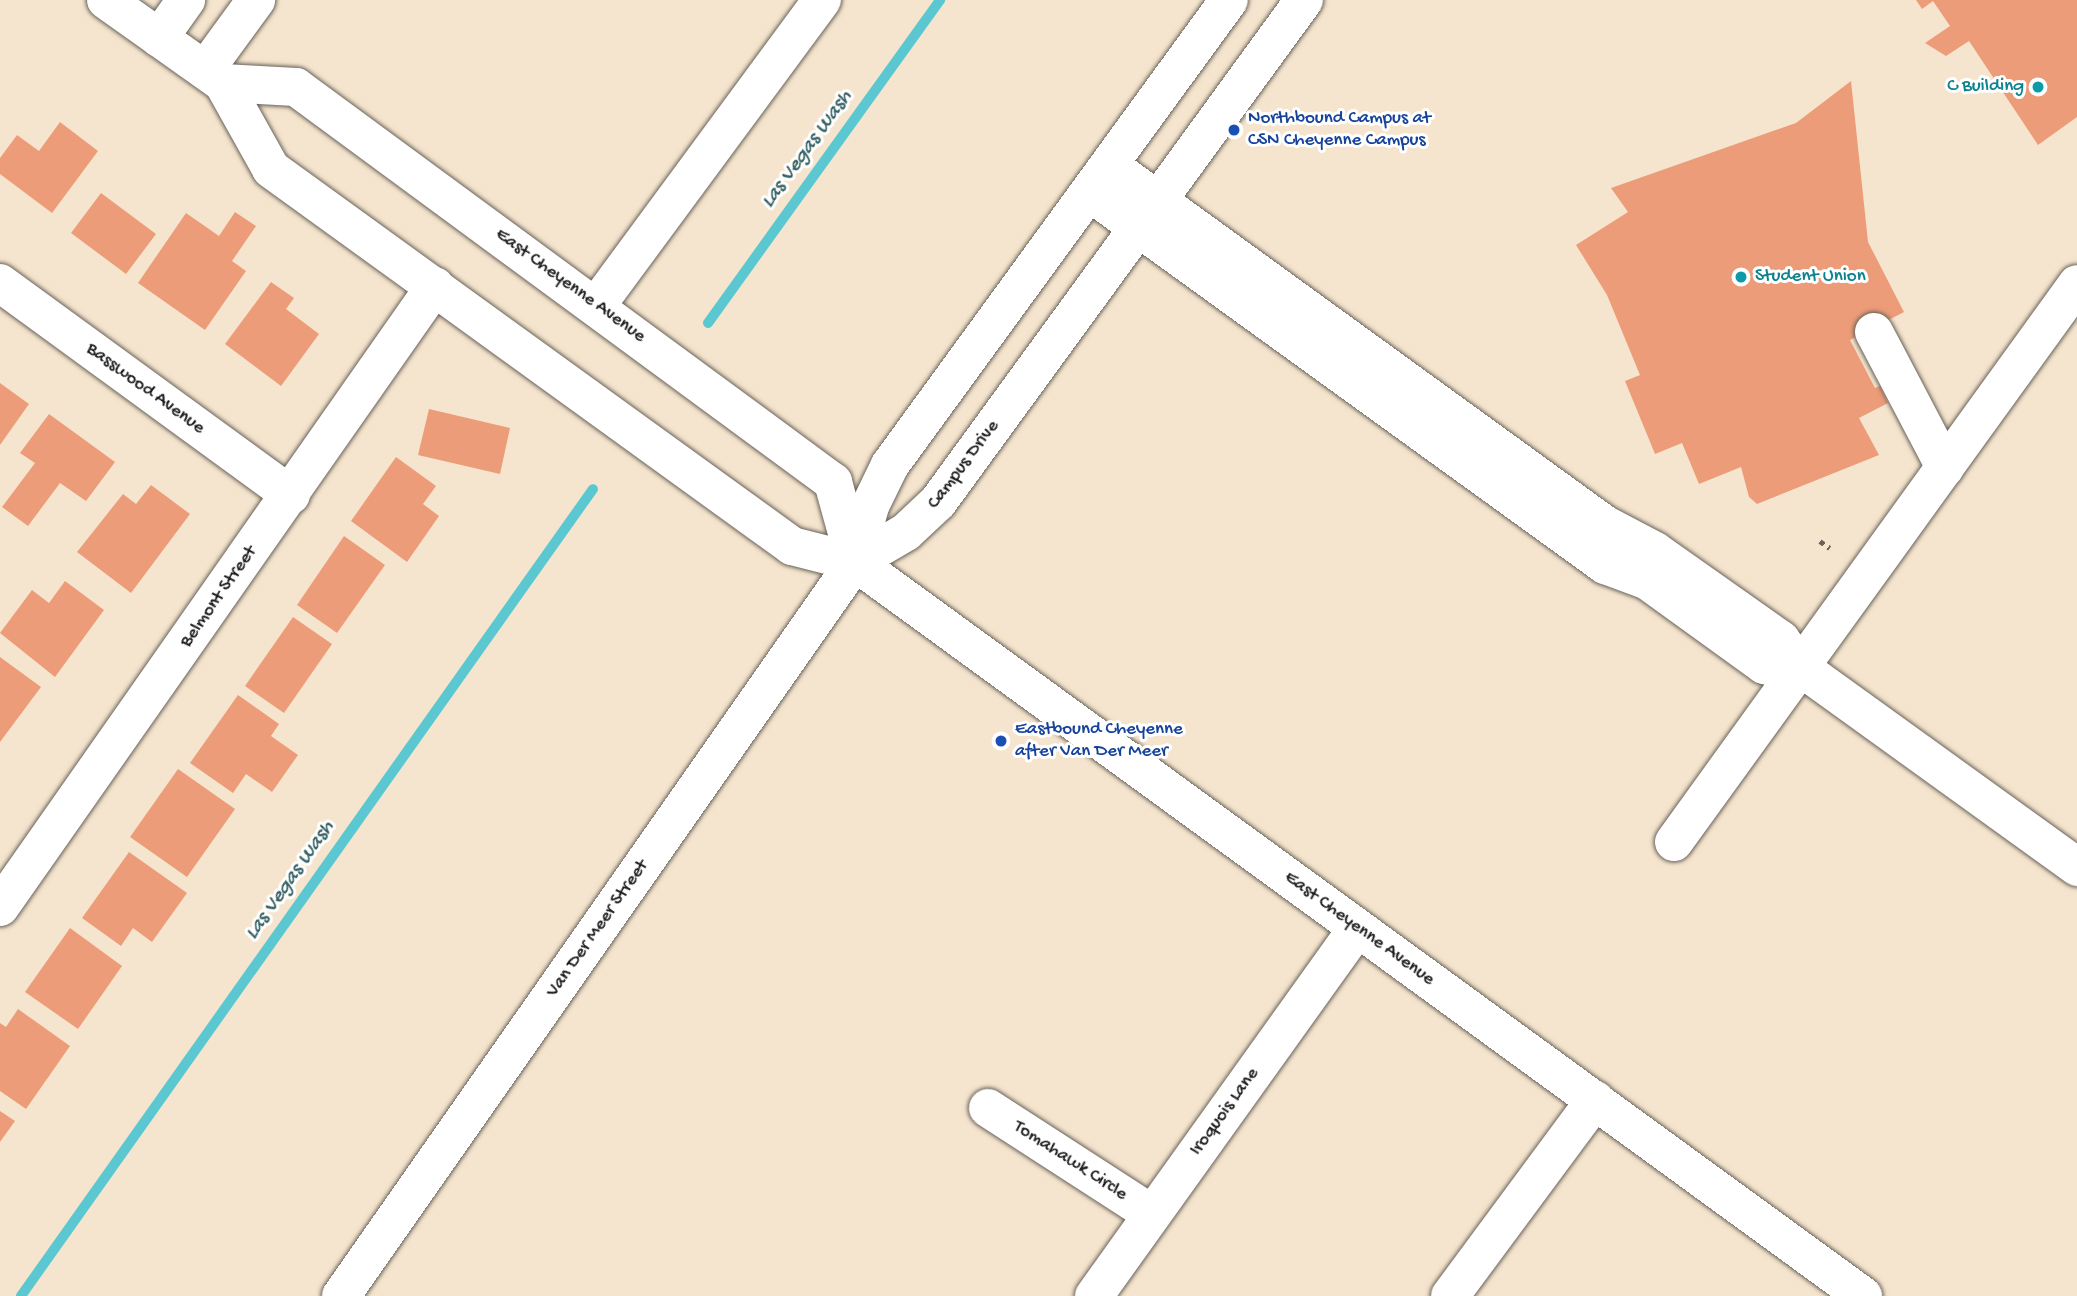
<!DOCTYPE html>
<style>
body{margin:0}
#map{position:relative;width:2077px;height:1296px;overflow:hidden;background:#f6e5ce;font-family:"Gochi Hand",sans-serif}
div>[style]{position:absolute}
[style*='--x']{left:calc(var(--x)*1px);top:calc(var(--y)*1px);width:calc(var(--w)*1px);rotate:calc(var(--a)*1deg)}
.stream>*{height:10px;margin:-5px;padding:0 5px;transform-origin:5px;border-radius:5px;background:#5bc8d1}
.building>*{inset:0;background:#ed9c79}
.path>*{height:4.5px;margin-top:-2.25px;transform-origin:0;background:repeating-linear-gradient(90deg,#68625a 0 5px,transparent 0 10px)}
.roads{filter:drop-shadow(0 0 2px #68625a) drop-shadow(0 0 2px #68625a)}
.minor>*{height:38px;margin:-19px;padding:0 19px;transform-origin:19px;border-radius:19px;background:#fff}
.major>*{height:38px;margin:-19px;padding:0 19px;transform-origin:19px;border-radius:19px;background:#fff}
.dots>*{width:19px;height:19px;translate:-50% -50%;box-sizing:border-box;border:4px solid #fff;border-radius:50%}
span{translate:-50% -50%;white-space:nowrap;text-align:center;line-height:1.15;-webkit-text-stroke:6px #fff;paint-order:stroke}
.culture-label{font-size:19px;color:#0d838f}
.right{translate:-100% -50%;text-align:right}
.left{translate:0 -50%;text-align:left}
.transit-label{font-size:19px;color:#164399}
.street-label{font-size:19px;color:#1c1c1c}
.water-label{font-size:21px;color:#356164;font-style:italic}
</style>
<div id="map">
<div class="stream">
<div style="--x:708;--y:323;--w:398;--a:-54.3"></div>
<div style="--x:21;--y:1296;--w:989;--a:-54.67"></div>
</div>
<div class="building">
<div style="clip-path:polygon(1916px 0,2077px 0,2077px 117px,2038px 145px,1969px 41px,1946px 56px,1925px 43px,1950px 26px,1933px 1px,1922px 9px)"></div>
<div style="clip-path:polygon(1851px 81px,1868px 242px,1904px 312px,1850px 340px,1875px 388px,1880px 386px,1888px 403px,1859px 418px,1879px 455px,1757px 504px,1749px 497px,1741px 467px,1699px 484px,1682px 443px,1655px 454px,1625px 381px,1640px 375px,1607px 295px,1576px 245px,1628px 212px,1611px 188px,1796px 123px)"></div>
<div style="clip-path:polygon(60px 122px,98px 151px,52px 213px,0 174px,0 158px,17px 135px,39px 151px)"></div>
<div style="clip-path:polygon(101px 193px,156px 234px,126px 274px,71px 233px)"></div>
<div style="clip-path:polygon(235px 212px,256px 226px,232px 261px,246px 271px,205px 330px,138px 283px,186px 213px,219px 236px)"></div>
<div style="clip-path:polygon(271px 282px,294px 298px,286px 309px,319px 334px,281px 386px,225px 344px)"></div>
<div style="clip-path:polygon(0 383px,29px 404px,0 445px)"></div>
<div style="clip-path:polygon(429px 409px,510px 428px,500px 474px,418px 455px)"></div>
<div style="clip-path:polygon(49px 414px,115px 462px,86px 501px,60px 483px,28px 526px,2px 507px,35px 463px,20px 453px)"></div>
<div style="clip-path:polygon(396px 457px,436px 486px,423px 504px,439px 516px,407px 562px,351px 521px)"></div>
<div style="clip-path:polygon(151px 485px,190px 514px,131px 593px,77px 552px,123px 494px,136px 504px)"></div>
<div style="clip-path:polygon(344px 536px,385px 565px,337px 633px,297px 605px)"></div>
<div style="clip-path:polygon(65px 581px,104px 610px,55px 677px,0 633px,32px 590px,49px 603px)"></div>
<div style="clip-path:polygon(293px 617px,332px 644px,284px 713px,245px 686px)"></div>
<div style="clip-path:polygon(0 657px,41px 687px,0 742px)"></div>
<div style="clip-path:polygon(238px 695px,279px 724px,271px 736px,298px 755px,272px 792px,246px 774px,233px 793px,190px 763px)"></div>
<div style="clip-path:polygon(178px 769px,235px 809px,187px 877px,130px 837px)"></div>
<div style="clip-path:polygon(129px 852px,187px 893px,152px 942px,133px 928px,121px 946px,82px 918px)"></div>
<div style="clip-path:polygon(70px 928px,122px 966px,78px 1029px,25px 992px)"></div>
<div style="clip-path:polygon(18px 1009px,70px 1046px,26px 1109px,0 1091px,0 1023px,6px 1027px)"></div>
<div style="clip-path:polygon(0 1111px,15px 1121px,0 1142px)"></div>
</div>
<div class="path">
<div style="--x:1820;--y:541;--w:12;--a:35"></div>
</div>
<div class="roads">
<div class="minor">
<div style="--x:159;--y:38;--w:47;--a:-54.6"></div>
<div style="--x:205;--y:70;--w:87;--a:-53.9"></div>
<div style="--x:1109;--y:165;--w:611;--a:35.95"></div>
<div style="--x:1604;--y:524;--w:58;--a:27.9"></div>
<div style="--x:1655;--y:551;--w:154;--a:35.2"></div>
<div style="--x:1781;--y:640;--w:33;--a:55"></div>
<div style="--x:1800;--y:667;--w:342;--a:35.8"></div>
<div style="--x:1089;--y:192;--w:637;--a:35.86"></div>
<div style="--x:1605;--y:565;--w:46;--a:20.4"></div>
<div style="--x:1648;--y:581;--w:143;--a:35.9"></div>
<div style="--x:1764;--y:665;--w:20;--a:15"></div>
<div style="--x:1783;--y:670;--w:17;--a:-10"></div>
<div style="--x:0;--y:283;--w:360;--a:36.1"></div>
<div style="--x:597;--y:305;--w:379;--a:-53.6"></div>
<div style="--x:1874;--y:332;--w:153;--a:62.3"></div>
<div style="--x:855;--y:562;--w:59;--a:-30.5"></div>
<div style="--x:906;--y:532;--w:44;--a:-43.2"></div>
<div style="--x:938;--y:502;--w:621;--a:-53.9"></div>
<div style="--x:1674;--y:842;--w:688;--a:-54.16"></div>
<div style="--x:0;--y:907;--w:758;--a:-54.99"></div>
<div style="--x:988;--y:1108;--w:195;--a:32.9"></div>
<div style="--x:341;--y:1296;--w:896;--a:-55"></div>
<div style="--x:855;--y:562;--w:58;--a:-75"></div>
<div style="--x:870;--y:506;--w:46;--a:-64"></div>
<div style="--x:890;--y:465;--w:575;--a:-53.91"></div>
<div style="--x:1094;--y:1296;--w:452;--a:-54.4"></div>
<div style="--x:1450;--y:1296;--w:244;--a:-53.5"></div>
</div>
<div class="major">
<div style="--x:106;--y:0;--w:143;--a:35.4"></div>
<div style="--x:223;--y:83;--w:98;--a:60.8"></div>
<div style="--x:271;--y:169;--w:643;--a:35.89"></div>
<div style="--x:792;--y:546;--w:65;--a:14.3"></div>
<div style="--x:855;--y:562;--w:1247;--a:36.06"></div>
<div style="--x:223;--y:83;--w:73;--a:3.1"></div>
<div style="--x:296;--y:87;--w:667;--a:36.34"></div>
<div style="--x:833;--y:482;--w:83;--a:74.6"></div>
</div>
</div>
<div class="dots">
<div style="left:2038px;top:87px;background:#0f9aa8"></div>
<div style="left:1234px;top:130px;background:#1a4fb4"></div>
<div style="left:1741px;top:277px;background:#0f9aa8"></div>
<div style="left:1001px;top:741px;background:#1a4fb4"></div>
</div>
<div class="culture-label">
<span class="right" style="left:2024px;top:87px">C Building</span>
<span class="left" style="left:1755px;top:277px">Student Union</span>
</div>
<div class="transit-label">
<span class="left" style="left:1248px;top:130px">Northbound Campus at<br>CSN Cheyenne Campus</span>
<span class="left" style="left:1015px;top:741px">Eastbound Cheyenne<br>after Van Der Meer</span>
</div>
<div class="street-label">
<span style="left:570px;top:286px;rotate:36deg">East Cheyenne Avenue</span>
<span style="left:145px;top:389px;rotate:36deg">Basswood Avenue</span>
<span style="left:964px;top:465px;rotate:-53deg">Campus Drive</span>
<span style="left:219px;top:597px;rotate:-55deg">Belmont Street</span>
<span style="left:598px;top:929px;rotate:-55deg">Van Der Meer Street</span>
<span style="left:1359px;top:929px;rotate:36deg">East Cheyenne Avenue</span>
<span style="left:1225px;top:1112px;rotate:-54deg">Iroquois Lane</span>
<span style="left:1070px;top:1161px;rotate:33deg">Tomahawk Circle</span>
</div>
<div class="water-label">
<span style="left:808px;top:150px;rotate:-54deg">Las Vegas Wash</span>
<span style="left:291px;top:881px;rotate:-55deg">Las Vegas Wash</span>
</div>
</div>
